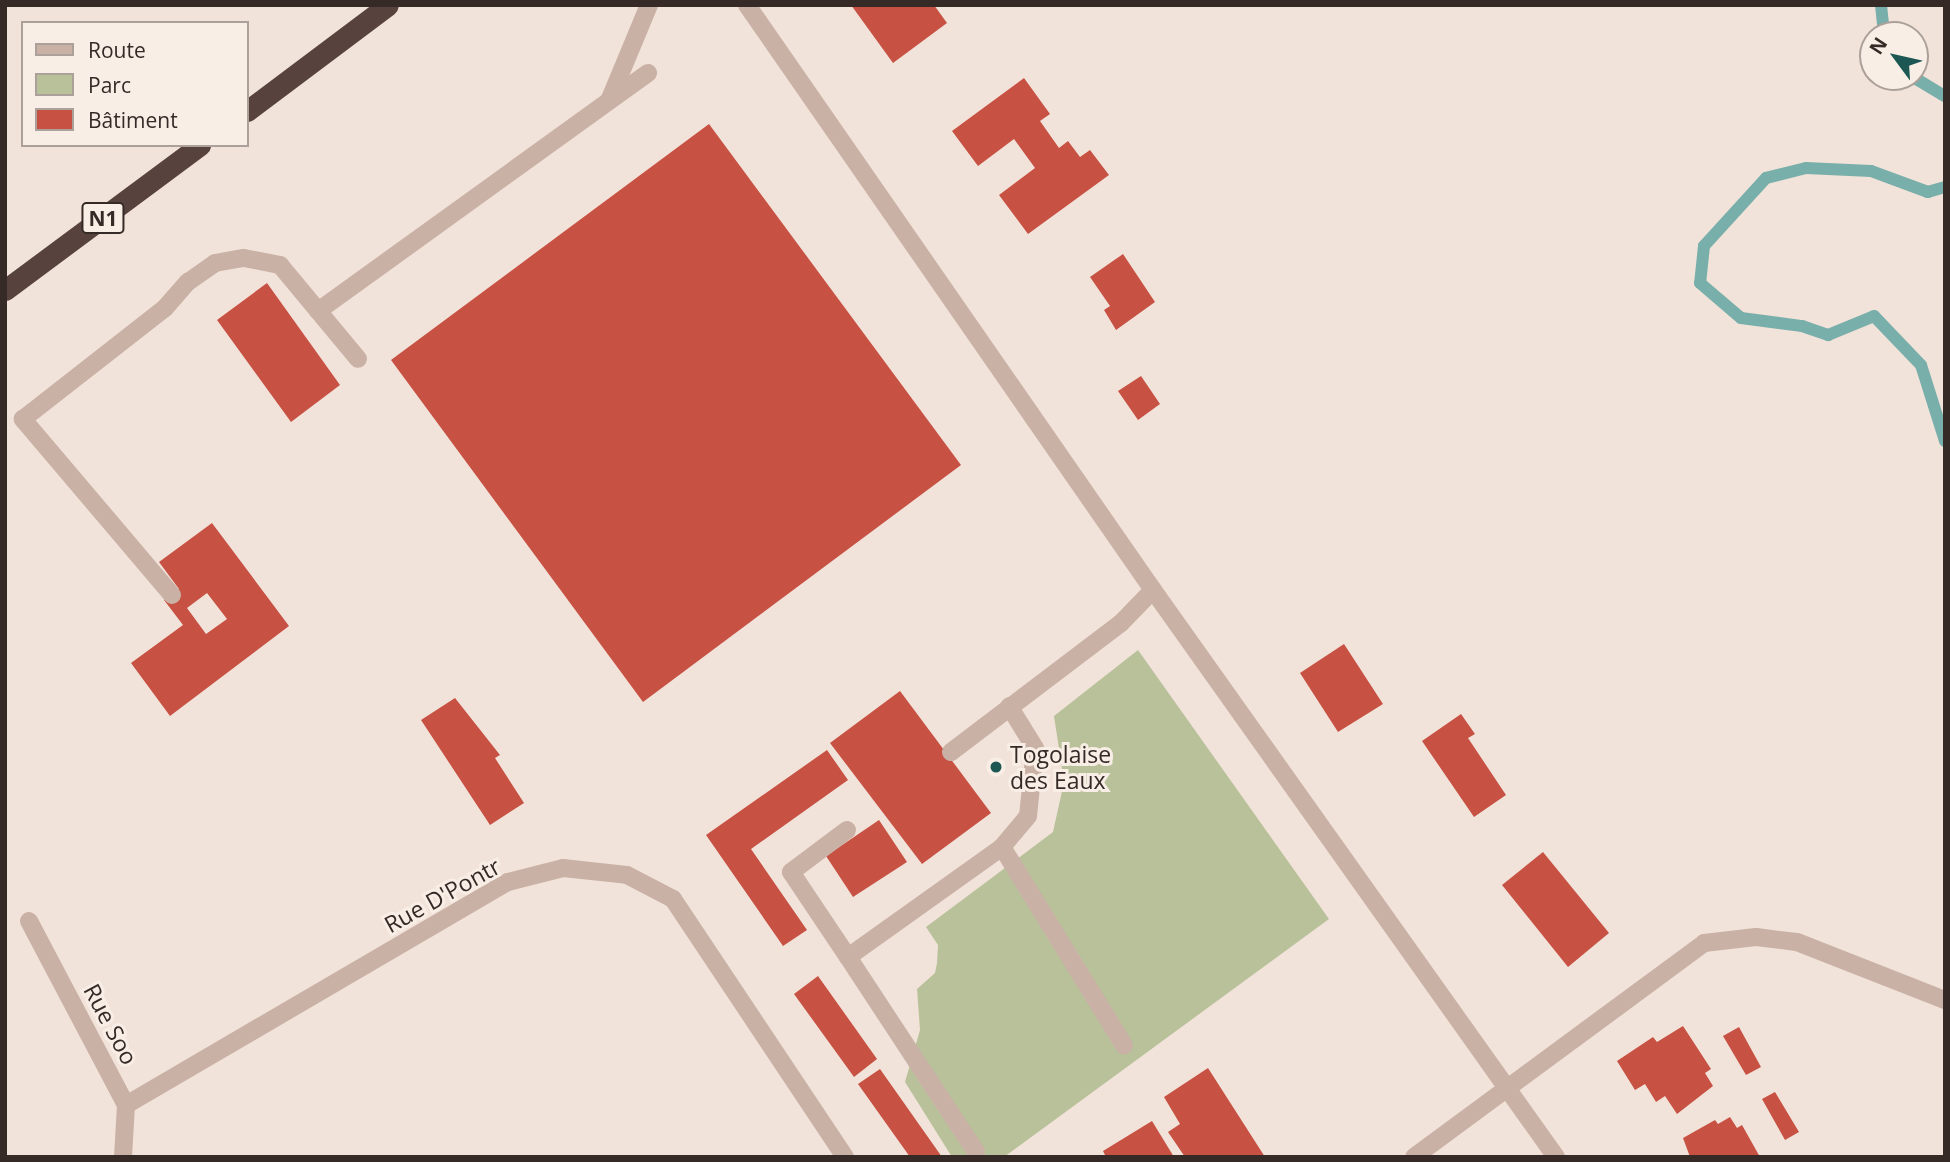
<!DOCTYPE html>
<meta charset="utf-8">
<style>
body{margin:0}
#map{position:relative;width:1950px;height:1162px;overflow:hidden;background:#f2e3da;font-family:"Open Sans",sans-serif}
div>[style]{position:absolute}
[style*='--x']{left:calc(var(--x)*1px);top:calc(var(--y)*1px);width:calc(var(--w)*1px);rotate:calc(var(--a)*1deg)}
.green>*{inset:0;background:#b9c19a}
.stream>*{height:12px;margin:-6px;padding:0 6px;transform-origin:6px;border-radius:6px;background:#79afaa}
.building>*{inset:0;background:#c75143}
.lane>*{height:18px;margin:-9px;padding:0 9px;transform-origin:9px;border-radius:9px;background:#cab1a6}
.street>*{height:18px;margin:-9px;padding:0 9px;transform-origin:9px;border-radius:9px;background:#cab1a6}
.highway>*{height:21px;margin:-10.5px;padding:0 10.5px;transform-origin:10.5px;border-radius:10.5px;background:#57423e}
.dots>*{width:19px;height:19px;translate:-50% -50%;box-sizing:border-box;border:4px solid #f9eee6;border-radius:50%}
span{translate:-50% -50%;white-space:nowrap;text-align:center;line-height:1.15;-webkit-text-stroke:6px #f9eee6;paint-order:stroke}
.shield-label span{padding:2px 5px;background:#f9eee6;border:2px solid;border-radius:5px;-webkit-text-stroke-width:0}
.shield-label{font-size:21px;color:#362a27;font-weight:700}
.poi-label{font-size:23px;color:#362a27}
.left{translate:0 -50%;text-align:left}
.street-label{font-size:23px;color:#362a27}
.frame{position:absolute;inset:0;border:7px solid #362a27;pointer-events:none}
.legend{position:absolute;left:21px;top:21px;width:228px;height:126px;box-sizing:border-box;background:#f9eee6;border:2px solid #aba09a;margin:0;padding:9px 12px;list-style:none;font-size:21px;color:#362a27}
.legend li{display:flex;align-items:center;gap:14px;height:35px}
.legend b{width:35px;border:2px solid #aba09a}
.north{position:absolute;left:1859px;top:21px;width:70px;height:70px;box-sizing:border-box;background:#f9eee6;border:2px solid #aba09a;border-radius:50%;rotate:303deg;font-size:19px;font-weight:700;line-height:28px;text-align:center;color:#362a27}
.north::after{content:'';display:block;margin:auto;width:24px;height:32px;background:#1c5753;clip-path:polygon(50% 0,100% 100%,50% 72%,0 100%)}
</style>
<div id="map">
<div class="green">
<div style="clip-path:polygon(1138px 650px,1329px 919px,1004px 1157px,952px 1157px,905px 1082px,920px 1030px,917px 989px,935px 973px,937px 963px,938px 945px,926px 927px,1053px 832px,1064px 782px,1054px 716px)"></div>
</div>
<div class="stream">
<div style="--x:1881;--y:5;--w:30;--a:84"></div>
<div style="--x:1913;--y:77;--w:37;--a:31"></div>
<div style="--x:1945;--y:187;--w:18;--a:164"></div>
<div style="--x:1928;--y:192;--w:61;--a:-159.8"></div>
<div style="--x:1871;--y:171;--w:65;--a:-177.4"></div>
<div style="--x:1806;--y:168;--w:41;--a:166"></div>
<div style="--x:1766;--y:178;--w:92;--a:132.4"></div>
<div style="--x:1704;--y:246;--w:37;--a:96"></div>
<div style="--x:1700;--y:283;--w:54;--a:40.5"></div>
<div style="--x:1741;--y:318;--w:62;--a:7.5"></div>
<div style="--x:1802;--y:326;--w:28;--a:19"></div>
<div style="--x:1828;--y:335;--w:50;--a:-22.4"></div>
<div style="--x:1874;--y:316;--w:68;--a:46.2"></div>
<div style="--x:1921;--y:365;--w:80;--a:72.5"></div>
</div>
<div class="building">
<div style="clip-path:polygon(851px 5px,934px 5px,947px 23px,893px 63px)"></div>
<div style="clip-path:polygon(1024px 78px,1050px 114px,1040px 121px,1059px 148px,1068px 141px,1080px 157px,1090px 150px,1109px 175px,1028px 234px,999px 195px,1035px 168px,1014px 139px,978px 166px,952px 131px)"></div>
<div style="clip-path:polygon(709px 124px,961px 465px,643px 702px,391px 360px)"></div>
<div style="clip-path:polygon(1123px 254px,1155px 302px,1116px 330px,1104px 310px,1110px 306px,1090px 277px)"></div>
<div style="clip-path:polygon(267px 283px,340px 385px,291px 422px,217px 320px)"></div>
<div style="clip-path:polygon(1141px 376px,1160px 404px,1138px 420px,1118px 391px)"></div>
<div style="clip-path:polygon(evenodd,212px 523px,289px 626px,170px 716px,131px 663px,183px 625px,164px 600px,179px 589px,159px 562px,212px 523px,207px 593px,227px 619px,206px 634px,187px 608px,207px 593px)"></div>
<div style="clip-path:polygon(1344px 644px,1383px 704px,1338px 732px,1300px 673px)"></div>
<div style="clip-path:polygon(900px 691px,991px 813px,922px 864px,830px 743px)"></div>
<div style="clip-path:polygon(455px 698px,500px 755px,495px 758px,524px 803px,490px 825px,421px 720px)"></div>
<div style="clip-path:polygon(1461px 714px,1475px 734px,1468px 738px,1506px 795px,1474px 817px,1422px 741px)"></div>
<div style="clip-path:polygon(827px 750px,848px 780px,751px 849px,807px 930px,783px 946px,706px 835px)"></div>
<div style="clip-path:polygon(879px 820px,907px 862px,853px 897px,826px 856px)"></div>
<div style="clip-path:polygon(1543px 852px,1609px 933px,1568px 967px,1502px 885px)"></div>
<div style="clip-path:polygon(818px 976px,877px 1059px,854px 1077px,794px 994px)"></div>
<div style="clip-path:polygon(1683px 1026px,1711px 1069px,1705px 1073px,1713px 1086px,1677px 1114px,1665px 1096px,1656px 1102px,1645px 1084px,1635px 1090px,1617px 1061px,1653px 1037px,1657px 1042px)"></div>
<div style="clip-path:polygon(1739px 1027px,1761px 1067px,1746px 1075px,1723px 1036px)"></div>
<div style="clip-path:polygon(1208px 1068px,1265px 1157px,1185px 1157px,1168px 1132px,1180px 1124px,1164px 1097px)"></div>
<div style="clip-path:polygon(880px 1069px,942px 1157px,910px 1157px,858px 1084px)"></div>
<div style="clip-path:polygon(1775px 1092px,1799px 1132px,1785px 1140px,1762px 1099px)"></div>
<div style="clip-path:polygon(1730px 1117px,1737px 1128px,1742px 1125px,1760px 1157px,1690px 1157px,1683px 1138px,1715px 1120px,1718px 1124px)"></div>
<div style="clip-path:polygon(1152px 1121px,1174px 1157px,1106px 1157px,1103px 1151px)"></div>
</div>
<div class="lane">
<div style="--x:609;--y:101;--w:104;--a:-67.4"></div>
<div style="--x:318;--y:311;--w:407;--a:-35.8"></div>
<div style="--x:172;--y:595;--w:231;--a:-130.3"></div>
<div style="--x:23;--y:419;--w:180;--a:-38"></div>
<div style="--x:165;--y:308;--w:35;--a:-49"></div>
<div style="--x:188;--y:282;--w:33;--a:-35"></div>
<div style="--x:215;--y:263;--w:29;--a:-10"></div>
<div style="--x:244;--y:258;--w:37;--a:11"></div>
<div style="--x:280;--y:265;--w:122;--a:50.3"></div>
<div style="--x:951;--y:752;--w:213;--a:-37.2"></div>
<div style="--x:1121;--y:623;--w:46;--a:-45.9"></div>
<div style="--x:847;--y:830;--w:70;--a:143.1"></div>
<div style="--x:791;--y:872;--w:102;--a:56.2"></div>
<div style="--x:848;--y:957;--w:189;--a:-35.5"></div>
<div style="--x:1002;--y:847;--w:40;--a:-50"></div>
<div style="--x:1028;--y:816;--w:68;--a:-84.1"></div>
<div style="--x:1035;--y:748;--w:49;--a:-121.8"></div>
<div style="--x:1002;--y:847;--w:233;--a:58.4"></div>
<div style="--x:29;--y:921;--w:208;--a:62.2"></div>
<div style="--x:126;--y:1105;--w:52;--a:93.3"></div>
<div style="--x:848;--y:957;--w:233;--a:56.7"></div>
<div style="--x:126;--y:1105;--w:442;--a:-30.3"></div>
<div style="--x:508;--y:882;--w:57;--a:-14.3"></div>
<div style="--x:563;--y:868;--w:64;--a:6.2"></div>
<div style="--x:627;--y:875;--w:52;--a:27.6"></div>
<div style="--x:673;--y:899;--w:310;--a:56.3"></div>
<div style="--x:1414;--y:1157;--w:360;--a:-36.4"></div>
<div style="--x:1704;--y:943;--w:52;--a:-6.6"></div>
<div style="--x:1756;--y:937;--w:41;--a:7"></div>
<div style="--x:1797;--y:942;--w:159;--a:21.4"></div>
</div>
<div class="street">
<div style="--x:747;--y:5;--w:712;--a:55.24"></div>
<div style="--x:1153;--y:590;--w:696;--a:54.6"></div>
</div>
<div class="highway">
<div style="--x:247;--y:111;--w:176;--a:-36.9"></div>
<div style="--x:5;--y:290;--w:243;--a:-36.6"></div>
</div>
<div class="dots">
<div style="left:996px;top:767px;background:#1c5753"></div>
</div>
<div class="shield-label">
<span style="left:103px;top:218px">N1</span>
</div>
<div class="poi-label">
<span class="left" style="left:1010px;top:767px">Togolaise<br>des Eaux</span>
</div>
<div class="street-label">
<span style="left:442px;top:895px;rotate:-29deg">Rue D'Pontr</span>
<span style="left:111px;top:1024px;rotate:62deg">Rue Soo</span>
</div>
<div class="frame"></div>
<ul class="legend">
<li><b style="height:9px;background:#cab1a6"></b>Route</li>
<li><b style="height:19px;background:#b9c19a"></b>Parc</li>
<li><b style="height:19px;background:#c75143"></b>Bâtiment</li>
</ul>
<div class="north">N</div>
</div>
